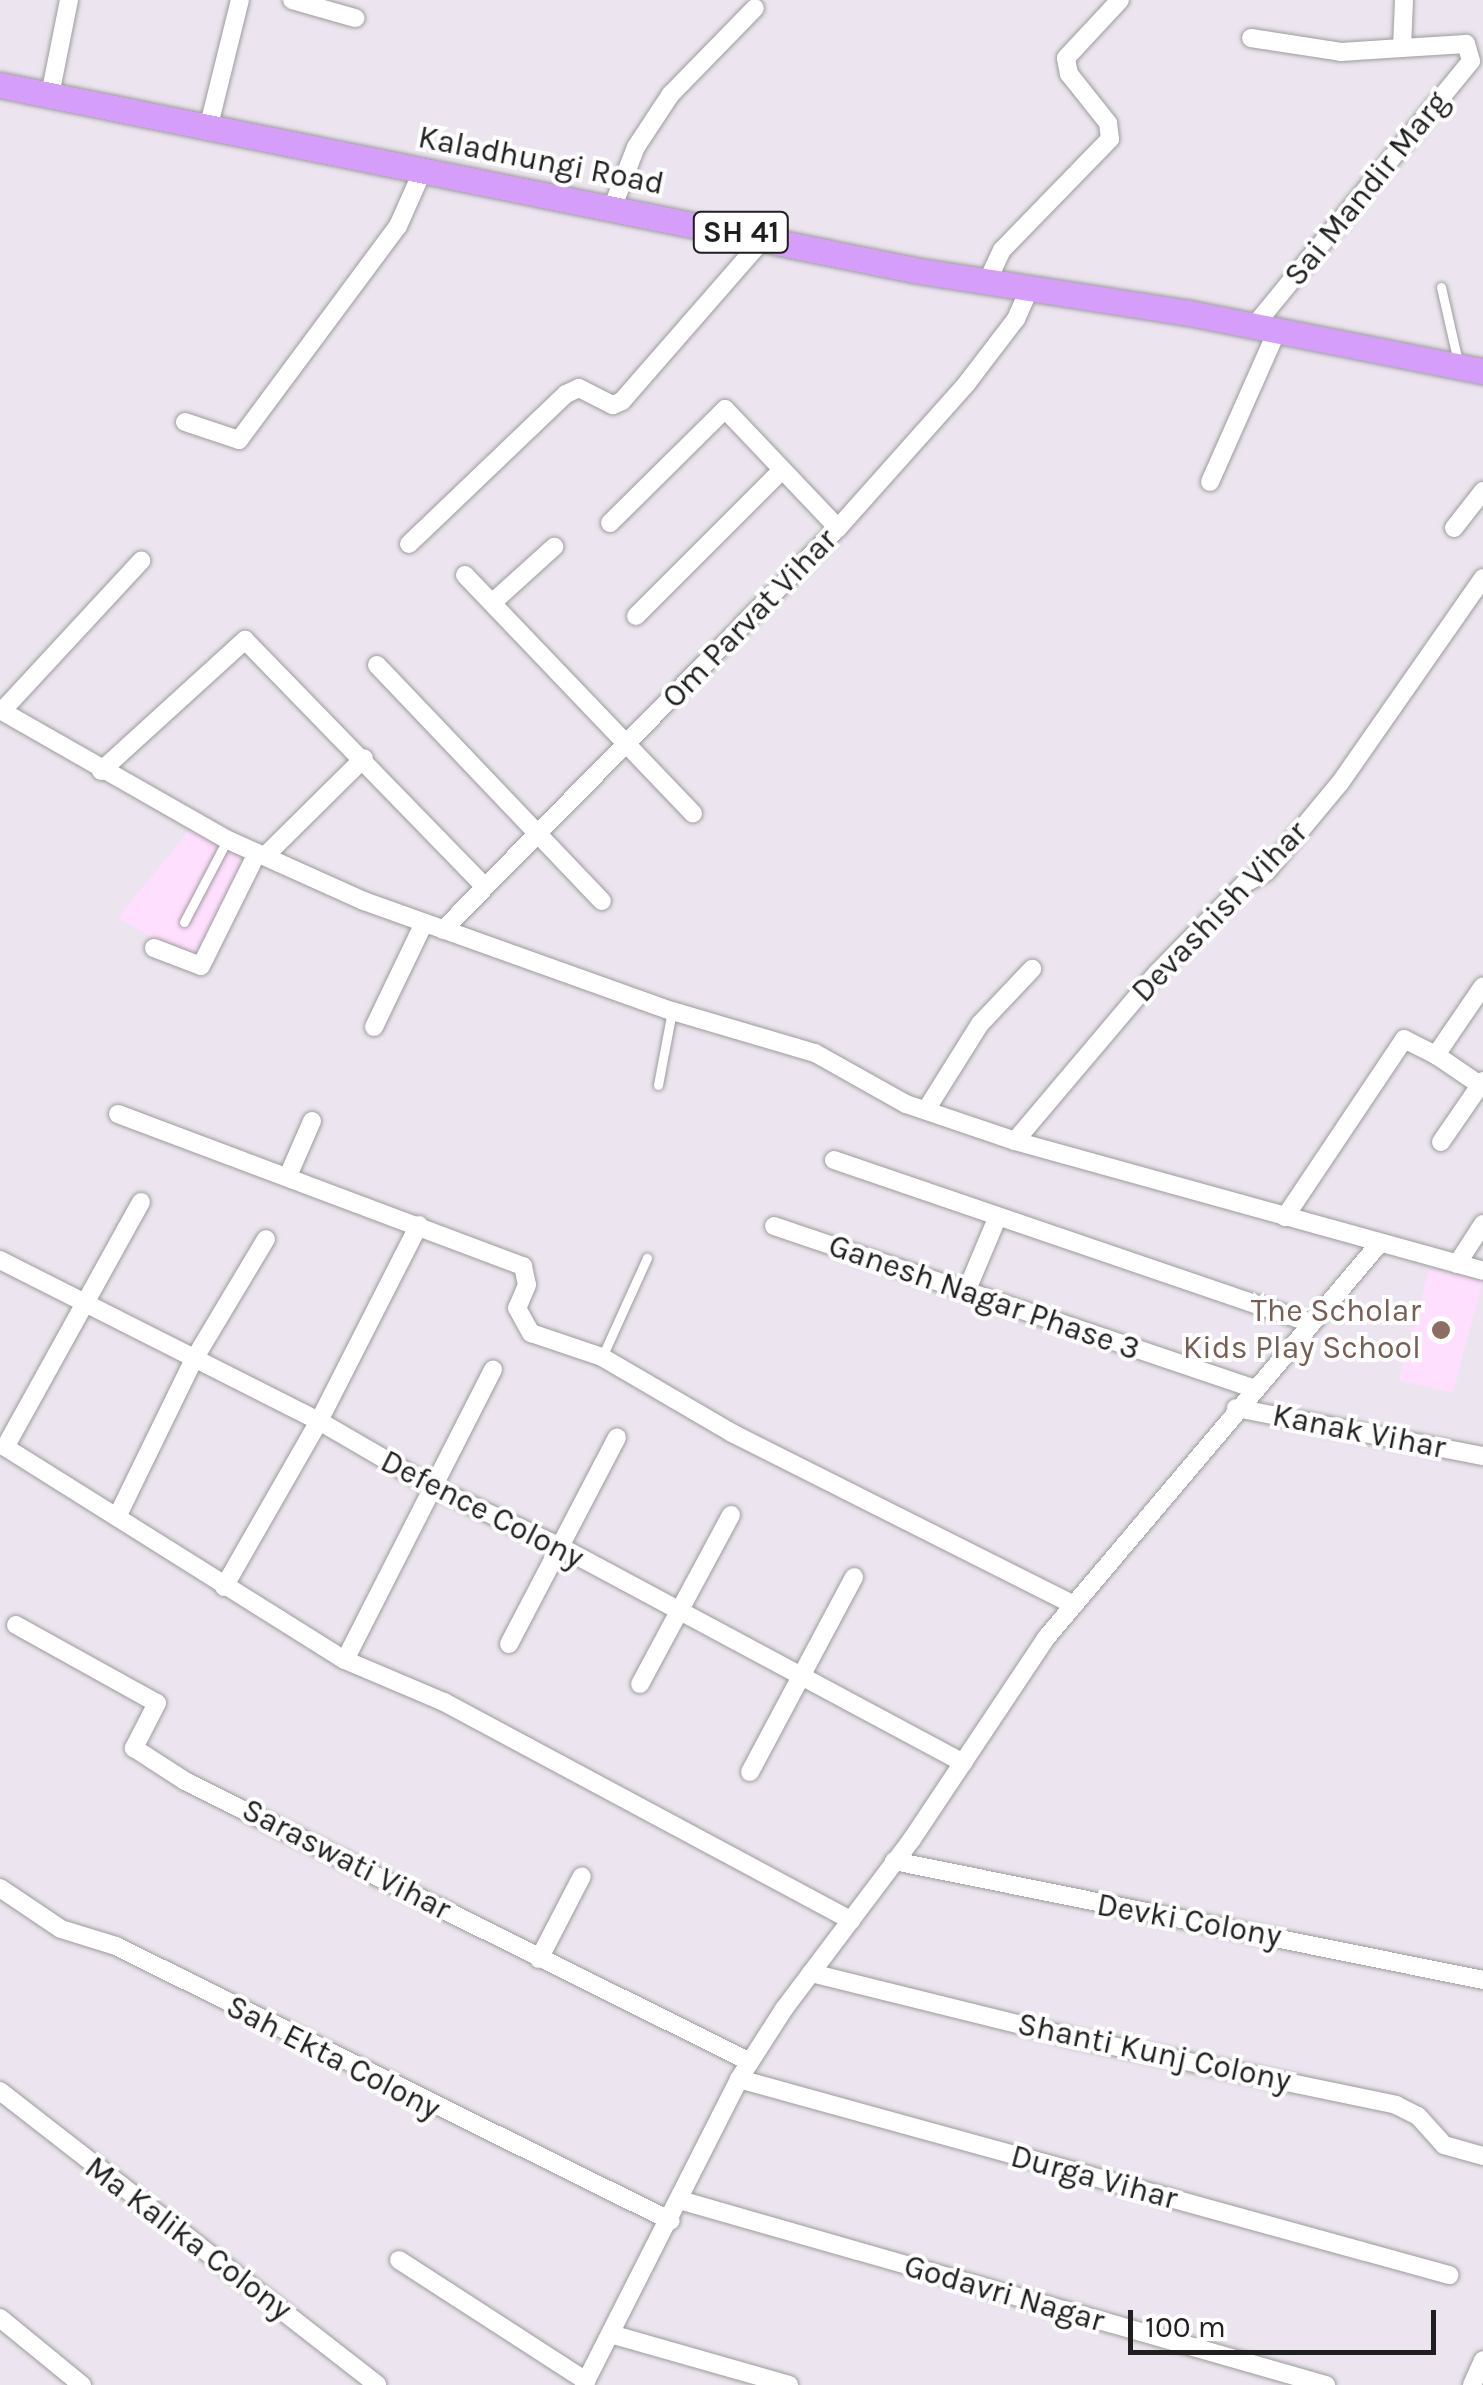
<!DOCTYPE html>
<style>
body{margin:0}
#map{position:relative;width:1483px;height:2385px;overflow:hidden;background:#ece5ef;font-family:Karla,sans-serif}
div>[style]{position:absolute}
[style*='--x']{left:calc(var(--x)*1px);top:calc(var(--y)*1px);width:calc(var(--w)*1px);rotate:calc(var(--a)*1deg)}
.education>*{inset:0;background:#ffdefe}
.roads{filter:drop-shadow(0 0 2px #9c9c9c) drop-shadow(0 0 2px #9c9c9c)}
.service>*{height:9px;margin:-4.5px;padding:0 4.5px;transform-origin:4.5px;border-radius:4.5px;background:#fff}
.minor>*{height:18px;margin:-9px;padding:0 9px;transform-origin:9px;border-radius:9px;background:#fff}
.primary>*{height:25px;margin:-12.5px;padding:0 12.5px;transform-origin:12.5px;border-radius:12.5px;background:#d69efb}
.dots>*{width:28px;height:28px;translate:-50% -50%;box-sizing:border-box;border:5px solid #fff;border-radius:50%}
span{translate:-50% -50%;white-space:nowrap;text-align:center;line-height:1.15;-webkit-text-stroke:8px #fff;paint-order:stroke}
.shield-label span{padding:2px 8px;background:#fff;border:2px solid;border-radius:8px;-webkit-text-stroke-width:0}
.shield-label{font-size:30px;color:#1f1f1f;font-weight:700}
.street-label{font-size:32px;color:#1f1f1f}
.education-label{font-size:32px;color:#785e54}
.right{translate:-100% -50%;text-align:right}
.scale{position:absolute;left:1128px;top:2310px;width:308px;height:45px;box-sizing:border-box;border:5px solid #1f1f1f;border-top:0;padding-left:12px;font-size:30px;line-height:35px;white-space:nowrap;color:#1f1f1f;-webkit-text-stroke:8px #fff;paint-order:stroke}
</style>
<div id="map">
<div class="education">
<div style="clip-path:polygon(190px 829px,248px 856px,195px 962px,118px 918px)"></div>
<div style="clip-path:polygon(1429px 1270px,1483px 1279px,1453px 1393px,1399px 1380px)"></div>
</div>
<div class="roads">
<div class="service">
<div style="--x:1441;--y:287;--w:77;--a:77.2"></div>
<div style="--x:184;--y:922;--w:93;--a:-62.3"></div>
<div style="--x:658;--y:1085;--w:75;--a:-79.3"></div>
<div style="--x:602;--y:1357;--w:109;--a:-65.6"></div>
</div>
<div class="minor">
<div style="--x:292;--y:0;--w:66;--a:15.9"></div>
<div style="--x:1251;--y:38;--w:91;--a:8.8"></div>
<div style="--x:1341;--y:52;--w:61;--a:-3.8"></div>
<div style="--x:50;--y:95;--w:97;--a:-78.7"></div>
<div style="--x:208;--y:129;--w:133;--a:-76.1"></div>
<div style="--x:613;--y:206;--w:63;--a:-68.7"></div>
<div style="--x:636;--y:147;--w:64;--a:-56.6"></div>
<div style="--x:671;--y:94;--w:120;--a:-45.7"></div>
<div style="--x:987;--y:282;--w:35;--a:-65"></div>
<div style="--x:1002;--y:250;--w:155;--a:-45.8"></div>
<div style="--x:1110;--y:139;--w:16;--a:-97"></div>
<div style="--x:1108;--y:123;--w:63;--a:-128.5"></div>
<div style="--x:1069;--y:74;--w:16;--a:-101"></div>
<div style="--x:1066;--y:58;--w:79;--a:-47"></div>
<div style="--x:1255;--y:325;--w:341;--a:-50.7"></div>
<div style="--x:1471;--y:61;--w:18;--a:-106"></div>
<div style="--x:1466;--y:44;--w:64;--a:176.4"></div>
<div style="--x:1402;--y:48;--w:48;--a:-87.6"></div>
<div style="--x:185;--y:422;--w:57;--a:18.4"></div>
<div style="--x:239;--y:440;--w:267;--a:-53.4"></div>
<div style="--x:398;--y:226;--w:59;--a:-66"></div>
<div style="--x:1210;--y:482;--w:165;--a:-66.1"></div>
<div style="--x:610;--y:523;--w:162;--a:-44.7"></div>
<div style="--x:725;--y:409;--w:164;--a:46.5"></div>
<div style="--x:1454;--y:528;--w:47;--a:-51.9"></div>
<div style="--x:409;--y:544;--w:217;--a:-43.7"></div>
<div style="--x:566;--y:394;--w:14;--a:-25"></div>
<div style="--x:579;--y:388;--w:38;--a:27"></div>
<div style="--x:613;--y:405;--w:10;--a:-24"></div>
<div style="--x:622;--y:401;--w:218;--a:-48.9"></div>
<div style="--x:465;--y:575;--w:330;--a:46.3"></div>
<div style="--x:492;--y:603;--w:84;--a:-42.1"></div>
<div style="--x:636;--y:616;--w:205;--a:-45"></div>
<div style="--x:377;--y:665;--w:326;--a:46.4"></div>
<div style="--x:0;--y:710;--w:262;--a:29.7"></div>
<div style="--x:228;--y:840;--w:149;--a:24.2"></div>
<div style="--x:364;--y:901;--w:327;--a:19.7"></div>
<div style="--x:672;--y:1011;--w:149;--a:16.4"></div>
<div style="--x:815;--y:1053;--w:104;--a:29.3"></div>
<div style="--x:906;--y:1104;--w:115;--a:18.7"></div>
<div style="--x:1015;--y:1141;--w:486;--a:15.5"></div>
<div style="--x:2;--y:711;--w:205;--a:-47.2"></div>
<div style="--x:101;--y:771;--w:195;--a:-42.3"></div>
<div style="--x:245;--y:640;--w:343;--a:45.8"></div>
<div style="--x:265;--y:856;--w:139;--a:-44.7"></div>
<div style="--x:443;--y:930;--w:564;--a:-45.5"></div>
<div style="--x:838;--y:528;--w:194;--a:-48.3"></div>
<div style="--x:967;--y:383;--w:81;--a:-52.6"></div>
<div style="--x:1016;--y:319;--w:35;--a:-66"></div>
<div style="--x:154;--y:948;--w:50;--a:21"></div>
<div style="--x:201;--y:966;--w:126;--a:-63.6"></div>
<div style="--x:374;--y:1027;--w:115;--a:-64.3"></div>
<div style="--x:1436;--y:1055;--w:53;--a:34.3"></div>
<div style="--x:926;--y:1110;--w:102;--a:-57.9"></div>
<div style="--x:980;--y:1024;--w:76;--a:-46.6"></div>
<div style="--x:118;--y:1114;--w:433;--a:20.6"></div>
<div style="--x:523;--y:1266;--w:19;--a:78"></div>
<div style="--x:527;--y:1285;--w:25;--a:113"></div>
<div style="--x:517;--y:1308;--w:29;--a:61"></div>
<div style="--x:531;--y:1333;--w:75;--a:18.7"></div>
<div style="--x:602;--y:1357;--w:151;--a:30.3"></div>
<div style="--x:732;--y:1433;--w:383;--a:26.7"></div>
<div style="--x:1015;--y:1141;--w:220;--a:-49.8"></div>
<div style="--x:1157;--y:973;--w:126;--a:-45.6"></div>
<div style="--x:1245;--y:883;--w:24;--a:-28"></div>
<div style="--x:1266;--y:872;--w:116;--a:-50.3"></div>
<div style="--x:1340;--y:783;--w:250;--a:-55.1"></div>
<div style="--x:1441;--y:1142;--w:74;--a:-55.5"></div>
<div style="--x:834;--y:1160;--w:501;--a:18.87"></div>
<div style="--x:288;--y:1176;--w:60;--a:-66.4"></div>
<div style="--x:141;--y:1202;--w:280;--a:119"></div>
<div style="--x:5;--y:1447;--w:401;--a:32.1"></div>
<div style="--x:345;--y:1660;--w:108;--a:23"></div>
<div style="--x:444;--y:1702;--w:462;--a:28.2"></div>
<div style="--x:1285;--y:1217;--w:214;--a:-56.2"></div>
<div style="--x:1404;--y:1039;--w:36;--a:27"></div>
<div style="--x:1436;--y:1055;--w:83;--a:-55.7"></div>
<div style="--x:774;--y:1226;--w:505;--a:18.72"></div>
<div style="--x:0;--y:1260;--w:357;--a:26.8"></div>
<div style="--x:319;--y:1421;--w:133;--a:30.2"></div>
<div style="--x:434;--y:1488;--w:136;--a:24.9"></div>
<div style="--x:557;--y:1545;--w:461;--a:28.2"></div>
<div style="--x:1457;--y:1264;--w:48;--a:-57"></div>
<div style="--x:966;--y:1292;--w:82;--a:-67.2"></div>
<div style="--x:1236;--y:1408;--w:252;--a:11"></div>
<div style="--x:117;--y:1517;--w:174;--a:-64"></div>
<div style="--x:193;--y:1361;--w:142;--a:-59.1"></div>
<div style="--x:224;--y:1587;--w:191;--a:-60.2"></div>
<div style="--x:319;--y:1421;--w:220;--a:-63"></div>
<div style="--x:16;--y:1625;--w:161;--a:29"></div>
<div style="--x:157;--y:1703;--w:51;--a:117.1"></div>
<div style="--x:134;--y:1748;--w:61;--a:32.9"></div>
<div style="--x:185;--y:1781;--w:631;--a:26.44"></div>
<div style="--x:509;--y:1644;--w:233;--a:-62.4"></div>
<div style="--x:345;--y:1660;--w:326;--a:-63"></div>
<div style="--x:640;--y:1684;--w:192;--a:-61.7"></div>
<div style="--x:750;--y:1772;--w:221;--a:-61.9"></div>
<div style="--x:894;--y:1861;--w:601;--a:11.42"></div>
<div style="--x:0;--y:1888;--w:73;--a:33.9"></div>
<div style="--x:61;--y:1929;--w:58;--a:17.2"></div>
<div style="--x:116;--y:1946;--w:619;--a:26.36"></div>
<div style="--x:539;--y:1959;--w:93;--a:-62.6"></div>
<div style="--x:811;--y:1973;--w:266;--a:13.9"></div>
<div style="--x:1069;--y:2037;--w:334;--a:11.7"></div>
<div style="--x:1396;--y:2105;--w:25;--a:27"></div>
<div style="--x:1418;--y:2116;--w:39;--a:48"></div>
<div style="--x:1444;--y:2145;--w:41;--a:15.8"></div>
<div style="--x:739;--y:2079;--w:737;--a:15.43"></div>
<div style="--x:0;--y:2091;--w:478;--a:37.9"></div>
<div style="--x:683;--y:2201;--w:669;--a:15.97"></div>
<div style="--x:399;--y:2260;--w:223;--a:32.9"></div>
<div style="--x:0;--y:2318;--w:106;--a:39.3"></div>
<div style="--x:614;--y:2335;--w:182;--a:15.9"></div>
<div style="--x:584;--y:2385;--w:343;--a:-63.1"></div>
<div style="--x:739;--y:2079;--w:83;--a:-57.3"></div>
<div style="--x:784;--y:2009;--w:213;--a:-53"></div>
<div style="--x:912;--y:1839;--w:242;--a:-56.3"></div>
<div style="--x:1046;--y:1638;--w:516;--a:-49.8"></div>
<div style="--x:1472;--y:2385;--w:27;--a:-66"></div>
</div>
<div class="primary">
<div style="--x:0;--y:85;--w:933;--a:11.44"></div>
<div style="--x:914;--y:270;--w:278;--a:8.9"></div>
<div style="--x:1189;--y:313;--w:300;--a:11.2"></div>
</div>
</div>
<div class="dots">
<div style="left:1441px;top:1330px;background:#8d6e63"></div>
</div>
<div class="shield-label">
<span style="left:741px;top:232px">SH 41</span>
</div>
<div class="street-label">
<span style="left:541px;top:161px;rotate:11deg">Kaladhungi Road</span>
<span style="left:1367px;top:189px;rotate:-51deg">Sai Mandir Marg</span>
<span style="left:750px;top:619px;rotate:-46deg">Om Parvat Vihar</span>
<span style="left:1220px;top:912px;rotate:-46deg">Devashish Vihar</span>
<span style="left:984px;top:1298px;rotate:19deg">Ganesh Nagar Phase 3</span>
<span style="left:1359px;top:1432px;rotate:11deg">Kanak Vihar</span>
<span style="left:482px;top:1510px;rotate:27deg">Defence Colony</span>
<span style="left:346px;top:1860px;rotate:27deg">Saraswati Vihar</span>
<span style="left:1189px;top:1921px;rotate:10deg">Devki Colony</span>
<span style="left:1154px;top:2053px;rotate:12deg">Shanti Kunj Colony</span>
<span style="left:333px;top:2058px;rotate:27deg">Sah Ekta Colony</span>
<span style="left:1094px;top:2178px;rotate:15deg">Durga Vihar</span>
<span style="left:188px;top:2239px;rotate:37deg">Ma Kalika Colony</span>
<span style="left:1004px;top:2294px;rotate:16deg">Godavri Nagar</span>
</div>
<div class="education-label">
<span class="right" style="left:1421px;top:1330px">The Scholar<br>Kids Play School</span>
</div>
<div class="scale">100 m</div>
</div>
